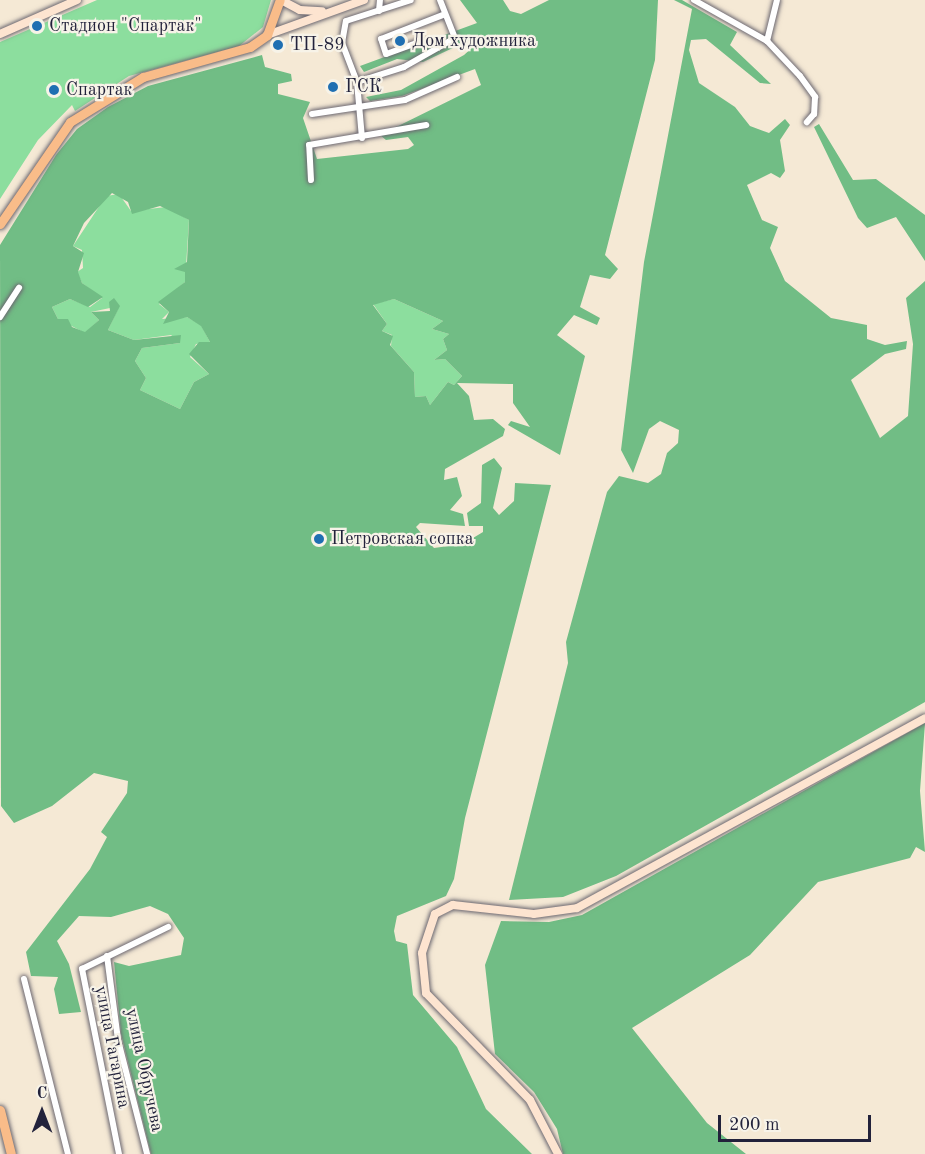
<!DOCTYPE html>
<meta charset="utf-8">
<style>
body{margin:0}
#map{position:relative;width:925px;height:1154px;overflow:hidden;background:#f5e9d5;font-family:"Old Standard TT",serif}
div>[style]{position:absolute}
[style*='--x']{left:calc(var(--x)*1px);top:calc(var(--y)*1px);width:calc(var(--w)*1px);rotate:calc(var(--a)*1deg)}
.green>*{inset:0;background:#8cde9e}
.forest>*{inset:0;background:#71bd85}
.roads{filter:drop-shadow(0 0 2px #6c6871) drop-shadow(0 0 2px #6c6871)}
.street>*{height:6px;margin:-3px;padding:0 3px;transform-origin:3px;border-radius:3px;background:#fff}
.secondary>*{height:8px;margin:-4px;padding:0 4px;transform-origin:4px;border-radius:4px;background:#fde4d0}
.primary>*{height:9px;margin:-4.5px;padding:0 4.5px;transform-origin:4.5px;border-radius:4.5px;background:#f9bc89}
.dots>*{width:16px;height:16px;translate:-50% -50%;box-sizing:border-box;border:3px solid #f7f3e8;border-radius:50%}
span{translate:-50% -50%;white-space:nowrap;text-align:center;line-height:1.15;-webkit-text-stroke:4.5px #f7f3e8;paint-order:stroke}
.poi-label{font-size:18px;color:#22223b}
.left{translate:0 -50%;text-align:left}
.street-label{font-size:18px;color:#22223b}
.north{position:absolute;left:12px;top:1082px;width:60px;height:60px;-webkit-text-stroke:4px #f7f3e8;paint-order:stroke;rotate:0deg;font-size:16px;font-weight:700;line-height:24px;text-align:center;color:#22223b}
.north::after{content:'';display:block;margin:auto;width:21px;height:27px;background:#22223b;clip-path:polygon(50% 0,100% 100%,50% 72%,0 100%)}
.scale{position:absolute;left:718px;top:1115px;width:153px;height:27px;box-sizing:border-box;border:3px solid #22223b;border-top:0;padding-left:8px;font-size:18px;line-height:21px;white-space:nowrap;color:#22223b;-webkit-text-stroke:4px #f7f3e8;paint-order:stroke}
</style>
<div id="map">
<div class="green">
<div style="clip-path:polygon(97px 0,271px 0,263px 27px,239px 46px,129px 76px,75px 111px,72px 105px,38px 140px,0 199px,0 42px)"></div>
<div style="clip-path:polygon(119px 194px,131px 211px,166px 207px,189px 220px,185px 282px,159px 304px,169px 312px,162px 319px,187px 317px,201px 325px,210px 342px,196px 344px,190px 357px,209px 374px,194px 382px,180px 409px,140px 390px,146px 378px,135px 361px,142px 348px,180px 343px,171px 335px,134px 340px,108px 330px,118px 309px,110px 308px,91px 312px,99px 320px,85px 333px,58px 319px,52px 307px,70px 299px,90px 307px,102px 298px,82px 283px,77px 272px,83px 268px,82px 250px,73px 246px,106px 196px)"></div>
<div style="clip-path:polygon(394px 299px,443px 321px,432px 329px,449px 334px,443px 339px,447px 350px,434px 360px,445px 359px,462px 376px,454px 385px,448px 382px,430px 405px,426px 396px,415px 397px,414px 372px,391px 346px,392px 335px,382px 331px,387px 324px,373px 304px)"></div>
</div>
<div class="forest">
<div style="clip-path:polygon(evenodd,460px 0,503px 0,510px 11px,521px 14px,549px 0,658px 0,655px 60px,605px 255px,618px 269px,610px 279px,590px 275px,580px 307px,600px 318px,597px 325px,574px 315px,557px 335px,585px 356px,560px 455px,508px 425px,511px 421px,530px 427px,513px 403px,513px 384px,457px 383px,469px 396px,474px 420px,493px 419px,505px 429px,503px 436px,445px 469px,444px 480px,457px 477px,462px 496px,450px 510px,463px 514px,465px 526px,420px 523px,416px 527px,434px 548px,463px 544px,483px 532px,483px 526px,469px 526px,467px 513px,481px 503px,482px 465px,494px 458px,502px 468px,493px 508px,499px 515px,514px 501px,515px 483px,551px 485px,465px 818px,454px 879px,446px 896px,397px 916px,394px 931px,396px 941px,407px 944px,413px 995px,457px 1047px,486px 1109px,532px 1154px,151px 1154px,121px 1034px,114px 962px,129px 966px,181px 955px,184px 938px,168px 914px,150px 906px,111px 917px,79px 916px,57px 941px,69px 964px,81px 1012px,59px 1014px,54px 989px,58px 977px,31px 976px,26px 952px,90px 869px,107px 837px,101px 832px,127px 793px,128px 781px,94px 773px,52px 806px,14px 823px,1px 806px,0 245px,56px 155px,77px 129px,108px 107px,148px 86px,262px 55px,265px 67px,291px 74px,292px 81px,278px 84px,278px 94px,310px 102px,303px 118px,317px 159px,408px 149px,414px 145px,408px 137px,386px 140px,380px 135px,481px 85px,475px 69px,402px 96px,370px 101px,366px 97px,401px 90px,464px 55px,474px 46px,474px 38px,423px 62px,397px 59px,364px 72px,360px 66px,477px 23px,460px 0,112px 193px,128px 202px,132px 214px,160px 206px,189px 220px,187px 262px,174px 269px,185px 272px,185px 282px,158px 302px,169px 312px,163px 324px,187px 317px,201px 326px,210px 342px,199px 342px,189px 354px,209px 374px,194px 382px,180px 409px,140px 390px,146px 378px,135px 361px,142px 348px,180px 343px,181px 335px,134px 340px,108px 330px,120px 306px,114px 298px,109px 302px,110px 311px,91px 312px,99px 320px,85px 332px,72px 327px,68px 319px,58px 319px,52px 307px,70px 299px,88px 307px,103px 297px,82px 283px,78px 272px,84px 253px,73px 246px,84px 223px,112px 193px,460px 0,394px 299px,443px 321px,432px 329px,449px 334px,443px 339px,447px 350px,434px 360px,445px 359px,462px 376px,454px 385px,448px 382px,430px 405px,426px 396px,415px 397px,414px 372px,390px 345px,393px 336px,382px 331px,387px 324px,373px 305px,394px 299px)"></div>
<div style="clip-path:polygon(674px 0,682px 0,737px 32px,730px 45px,771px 84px,760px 83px,706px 39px,691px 40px,689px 50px,699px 83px,735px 107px,750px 126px,769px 133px,785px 119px,790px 125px,780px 140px,785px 171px,780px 178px,771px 173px,747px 185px,762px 220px,778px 227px,770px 248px,785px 281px,831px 318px,867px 325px,867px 339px,885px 345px,907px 341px,906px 349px,885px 354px,851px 380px,880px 438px,908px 416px,913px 344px,906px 298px,925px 281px,925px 702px,616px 876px,563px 897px,509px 900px,568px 663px,566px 642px,607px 492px,619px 476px,648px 483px,661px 474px,667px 453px,678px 443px,679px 430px,660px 421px,649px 429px,633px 473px,621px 450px,644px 262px,692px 9px)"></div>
<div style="clip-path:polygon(819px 124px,853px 180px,876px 179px,925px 215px,925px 261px,896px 217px,867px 228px,858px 218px,814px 127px)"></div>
<div style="clip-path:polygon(925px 723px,920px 791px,925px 852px,916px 847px,910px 858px,818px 882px,750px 955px,632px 1028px,707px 1123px,746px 1154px,563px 1154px,557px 1129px,534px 1092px,495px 1054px,485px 965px,501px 921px,549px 922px,582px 915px)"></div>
</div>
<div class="roads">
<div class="street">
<div style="--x:694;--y:0;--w:84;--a:29.3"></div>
<div style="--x:767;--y:41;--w:48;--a:46.7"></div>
<div style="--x:800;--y:76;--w:26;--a:54"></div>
<div style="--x:815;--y:97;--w:17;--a:93"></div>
<div style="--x:814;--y:114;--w:11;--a:131"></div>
<div style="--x:379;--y:11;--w:11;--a:-85"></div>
<div style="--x:422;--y:41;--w:38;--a:160"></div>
<div style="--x:386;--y:54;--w:16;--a:-108"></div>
<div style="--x:381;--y:39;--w:66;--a:-21.2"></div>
<div style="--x:767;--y:41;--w:42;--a:-76.3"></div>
<div style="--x:357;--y:82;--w:49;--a:-17.7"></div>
<div style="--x:404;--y:67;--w:59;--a:-29.6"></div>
<div style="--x:455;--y:38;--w:41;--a:-111.5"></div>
<div style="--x:312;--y:114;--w:94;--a:-8.6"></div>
<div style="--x:405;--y:100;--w:57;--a:-23.9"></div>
<div style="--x:362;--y:138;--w:56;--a:-95.1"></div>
<div style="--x:357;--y:82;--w:42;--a:-111"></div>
<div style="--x:342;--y:43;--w:22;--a:-80"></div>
<div style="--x:346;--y:21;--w:68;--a:-17.9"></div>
<div style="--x:311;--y:180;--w:35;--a:-93"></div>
<div style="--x:309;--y:145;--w:119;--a:-9.7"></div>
<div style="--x:0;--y:317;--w:35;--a:-57"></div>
<div style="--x:107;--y:956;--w:85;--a:82.5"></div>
<div style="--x:118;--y:1040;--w:118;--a:75.7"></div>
<div style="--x:24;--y:979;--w:180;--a:75.9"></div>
<div style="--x:119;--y:1154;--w:189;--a:-101.3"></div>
<div style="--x:82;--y:969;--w:96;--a:-26"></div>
</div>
<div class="secondary">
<div style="--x:281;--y:0;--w:21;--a:28"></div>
<div style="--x:300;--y:10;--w:22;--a:3"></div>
<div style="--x:0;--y:34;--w:84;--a:-23.8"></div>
<div style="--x:267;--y:35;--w:103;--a:-19.8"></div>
<div style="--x:558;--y:1154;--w:61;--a:-117.4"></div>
<div style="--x:530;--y:1100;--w:149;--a:-134.2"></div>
<div style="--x:426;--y:993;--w:40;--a:-95.7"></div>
<div style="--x:422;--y:953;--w:41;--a:-71.6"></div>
<div style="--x:435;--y:914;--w:20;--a:-27"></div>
<div style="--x:453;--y:905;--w:81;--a:6.3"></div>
<div style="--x:534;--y:914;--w:43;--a:-7.9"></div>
<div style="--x:577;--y:908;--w:396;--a:-28.6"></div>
</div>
<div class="primary">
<div style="--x:0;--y:224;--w:124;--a:-55.5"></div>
<div style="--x:70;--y:122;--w:86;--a:-31.7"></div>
<div style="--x:143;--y:77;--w:111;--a:-15.7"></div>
<div style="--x:250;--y:47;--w:21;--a:-35"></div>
<div style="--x:267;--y:35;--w:37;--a:-70"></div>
<div style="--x:0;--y:1110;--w:45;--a:76"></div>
</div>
</div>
<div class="dots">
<div style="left:37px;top:26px;background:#1f6fb2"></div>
<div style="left:400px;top:41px;background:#1f6fb2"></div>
<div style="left:278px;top:45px;background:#1f6fb2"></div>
<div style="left:333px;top:87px;background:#1f6fb2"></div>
<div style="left:54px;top:90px;background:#1f6fb2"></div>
<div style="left:319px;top:539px;background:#1f6fb2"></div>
</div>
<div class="poi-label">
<span class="left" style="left:49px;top:26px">Стадион "Спартак"</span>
<span class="left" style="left:412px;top:41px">Дом художника</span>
<span class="left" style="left:290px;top:45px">ТП-89</span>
<span class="left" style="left:345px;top:87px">ГСК</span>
<span class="left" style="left:66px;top:90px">Спартак</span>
<span class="left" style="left:331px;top:539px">Петровская сопка</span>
</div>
<div class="street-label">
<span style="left:112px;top:1047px;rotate:79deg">улица Гагарина</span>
<span style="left:144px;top:1070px;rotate:78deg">улица Обручева</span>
</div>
<div class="north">С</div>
<div class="scale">200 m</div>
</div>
